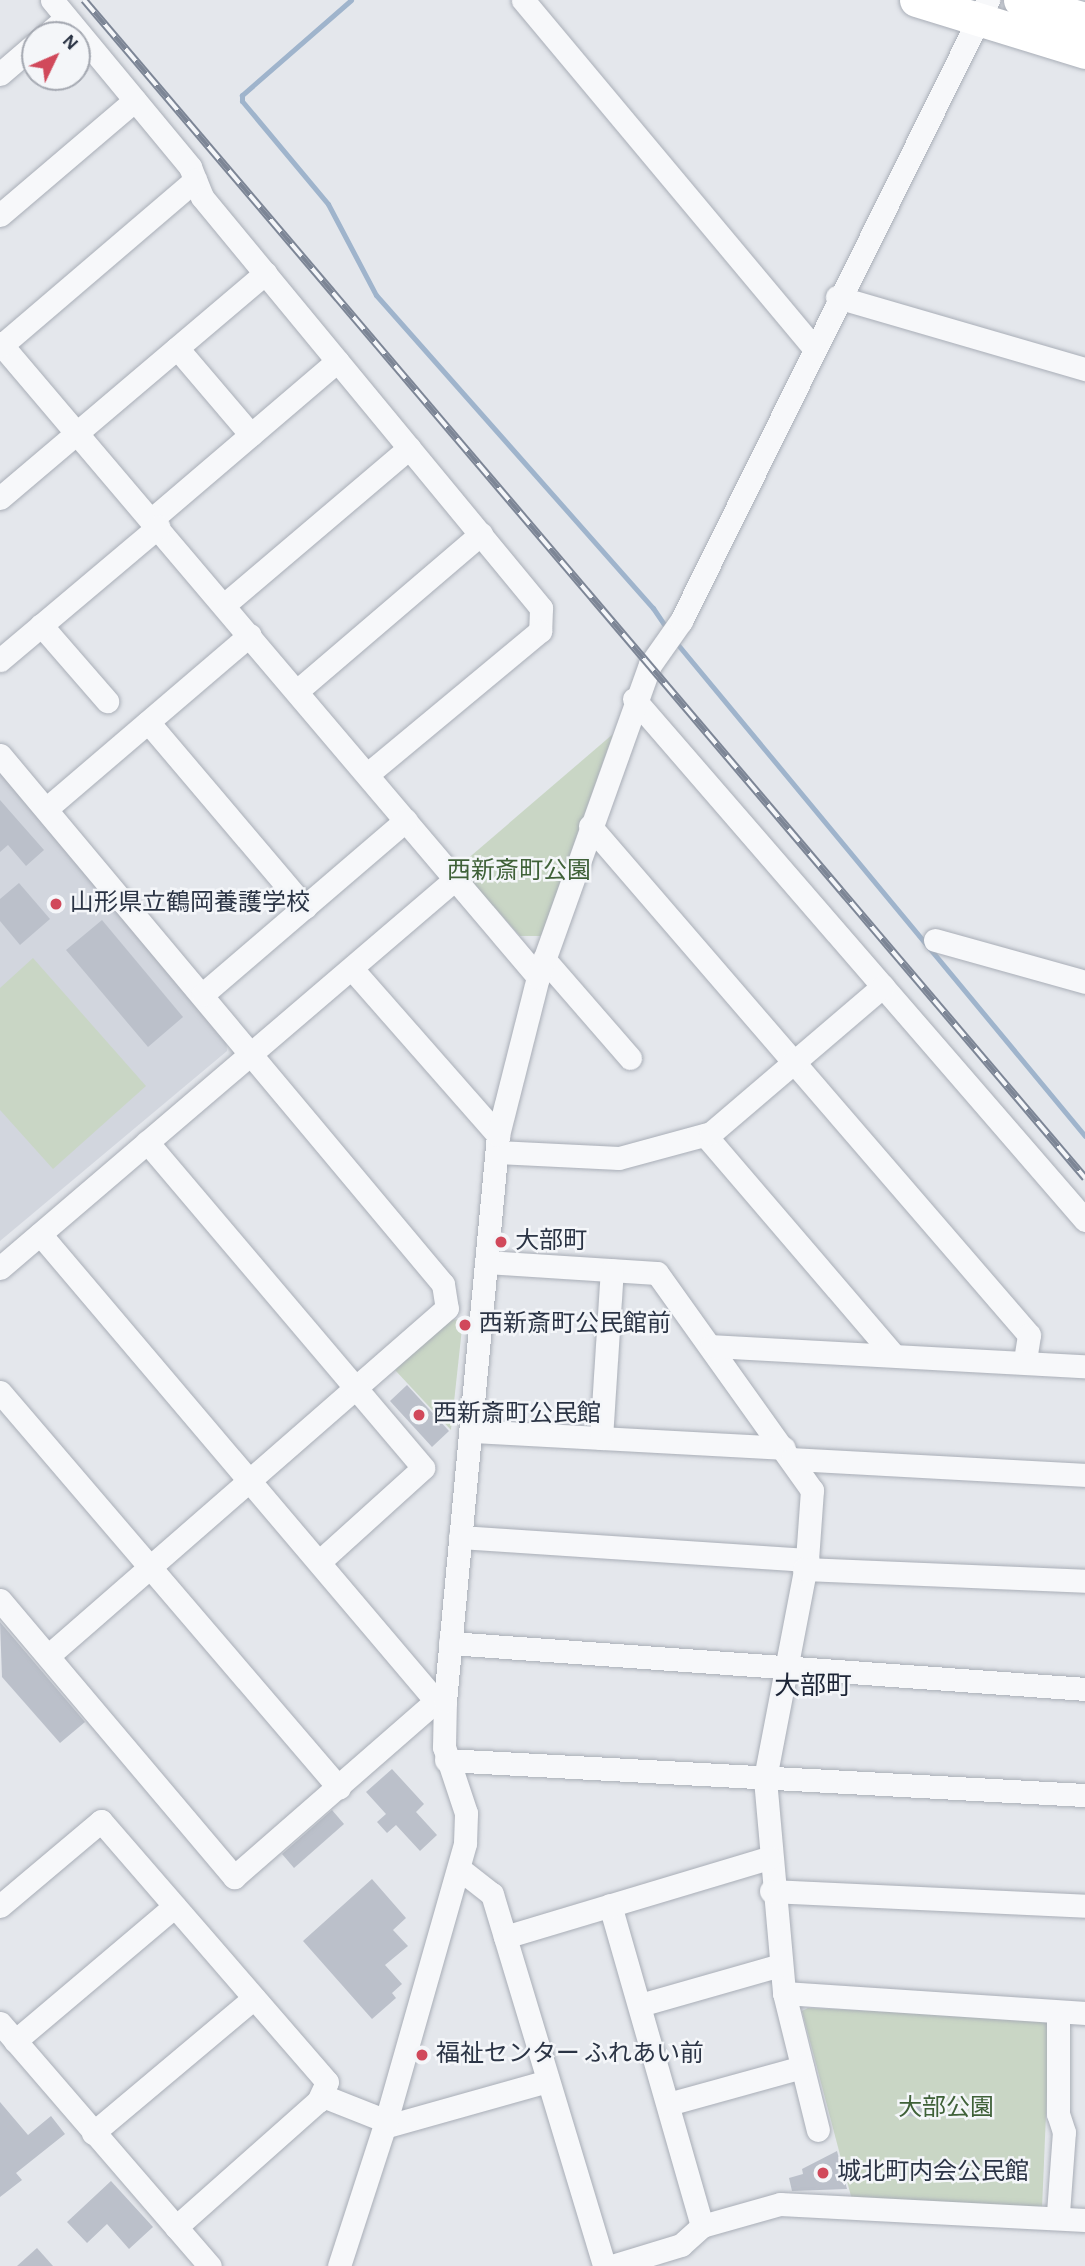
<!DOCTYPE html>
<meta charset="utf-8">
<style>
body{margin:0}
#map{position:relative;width:1085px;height:2266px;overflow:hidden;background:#e4e7ec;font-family:"Alegreya Sans","Noto Sans JP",sans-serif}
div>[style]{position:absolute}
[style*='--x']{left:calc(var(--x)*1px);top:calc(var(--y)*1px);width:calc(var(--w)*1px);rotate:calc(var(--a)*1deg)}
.built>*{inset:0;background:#d2d6de}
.green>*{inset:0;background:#c9d6c5}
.stream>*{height:5px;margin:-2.5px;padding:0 2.5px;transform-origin:2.5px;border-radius:2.5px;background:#9fb4cc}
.building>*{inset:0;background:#bbc0ca}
.roads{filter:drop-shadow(0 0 2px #a9aeb7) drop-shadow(0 0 2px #a9aeb7)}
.minor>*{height:23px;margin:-11.5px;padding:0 11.5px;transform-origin:11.5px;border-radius:11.5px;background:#f7f8fa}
.highway>*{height:33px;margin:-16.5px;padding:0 16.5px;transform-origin:16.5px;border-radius:16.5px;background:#fff}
.rail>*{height:8px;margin-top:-4px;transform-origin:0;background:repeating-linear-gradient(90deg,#f4f6f9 0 16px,#7d8696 0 32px);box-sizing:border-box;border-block:2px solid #7d8696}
.dots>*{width:19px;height:19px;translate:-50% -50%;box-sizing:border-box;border:4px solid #f4f6f9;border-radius:50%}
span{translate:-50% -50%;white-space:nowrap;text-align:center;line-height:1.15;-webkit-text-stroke:5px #f4f6f9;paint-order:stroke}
.park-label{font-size:24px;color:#3f6138}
.poi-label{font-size:24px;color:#2b3445}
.left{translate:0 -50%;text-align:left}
.neighbourhood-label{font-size:26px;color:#1d2536}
.north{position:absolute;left:21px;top:21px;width:70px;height:70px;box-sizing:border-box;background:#f4f6f9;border:2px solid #a4a8b1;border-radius:50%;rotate:46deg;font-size:19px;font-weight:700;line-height:28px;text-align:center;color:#2b3445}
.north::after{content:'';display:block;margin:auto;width:24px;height:32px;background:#d1495b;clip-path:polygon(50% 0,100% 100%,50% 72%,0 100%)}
</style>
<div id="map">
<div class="built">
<div style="clip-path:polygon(0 768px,226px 1040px,227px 1051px,0 1241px)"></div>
</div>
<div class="green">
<div style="clip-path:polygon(613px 734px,541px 936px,520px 936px,458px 867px)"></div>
<div style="clip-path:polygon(33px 958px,146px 1086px,53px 1169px,0 1110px,0 988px)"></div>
<div style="clip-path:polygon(463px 1319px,451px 1430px,395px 1370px,448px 1320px)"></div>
<div style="clip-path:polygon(808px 2008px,1050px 2019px,1042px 2209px,852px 2200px,802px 2011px)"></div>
</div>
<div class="stream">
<div style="--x:351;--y:0;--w:145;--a:138.9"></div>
<div style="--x:242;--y:95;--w:6;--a:90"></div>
<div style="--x:242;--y:101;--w:134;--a:50.1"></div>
<div style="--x:328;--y:204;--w:103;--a:62.2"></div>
<div style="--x:376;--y:295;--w:418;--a:48.5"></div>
<div style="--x:653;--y:608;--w:25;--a:56"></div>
<div style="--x:674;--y:640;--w:644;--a:50.35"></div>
</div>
<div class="building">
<div style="clip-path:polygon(0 800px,44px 850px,26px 866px,8px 845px,0 852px)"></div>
<div style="clip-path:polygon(19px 883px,50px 919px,20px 945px,0 921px,0 899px)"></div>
<div style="clip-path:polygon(102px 920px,183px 1017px,148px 1047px,66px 950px)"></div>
<div style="clip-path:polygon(407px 1385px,449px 1431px,432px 1447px,390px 1401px)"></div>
<div style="clip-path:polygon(0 1622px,85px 1722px,60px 1743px,2px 1677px)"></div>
<div style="clip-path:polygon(392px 1769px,424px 1804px,416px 1812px,437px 1835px,420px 1851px,396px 1825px,387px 1833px,377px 1822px,386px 1814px,366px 1792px)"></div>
<div style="clip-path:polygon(332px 1810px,344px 1824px,294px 1868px,282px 1854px)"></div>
<div style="clip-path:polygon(372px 1879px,406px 1918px,393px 1930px,408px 1946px,385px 1965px,402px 1984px,392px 1993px,396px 1998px,372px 2019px,303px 1941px)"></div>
<div style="clip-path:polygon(908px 2100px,922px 2102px,921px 2117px,907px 2116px)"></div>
<div style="clip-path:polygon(0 2102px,28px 2135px,51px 2116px,65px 2134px,16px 2173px,22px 2180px,0 2197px)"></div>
<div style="clip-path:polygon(837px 2151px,847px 2189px,792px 2191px,789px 2178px,803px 2174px,802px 2169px)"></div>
<div style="clip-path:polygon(111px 2181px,153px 2227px,129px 2249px,107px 2224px,87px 2243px,67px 2222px)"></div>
<div style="clip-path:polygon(37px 2248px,53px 2266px,17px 2266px)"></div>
</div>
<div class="roads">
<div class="minor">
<div style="--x:52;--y:0;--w:217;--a:50.4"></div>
<div style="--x:190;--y:167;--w:32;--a:68"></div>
<div style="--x:202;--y:197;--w:533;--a:50.48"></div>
<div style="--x:541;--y:608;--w:23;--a:92"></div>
<div style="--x:540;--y:631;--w:224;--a:140.3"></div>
<div style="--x:523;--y:0;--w:452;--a:50.1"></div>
<div style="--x:46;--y:35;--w:26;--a:-40"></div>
<div style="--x:0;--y:74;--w:46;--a:-40.6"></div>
<div style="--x:0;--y:215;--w:177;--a:-40.4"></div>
<div style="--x:837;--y:297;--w:258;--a:16.2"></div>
<div style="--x:0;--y:343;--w:832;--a:49.68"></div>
<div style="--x:2;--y:345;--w:254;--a:-40.5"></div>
<div style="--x:177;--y:348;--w:114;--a:49.6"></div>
<div style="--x:0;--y:498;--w:348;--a:-40.3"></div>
<div style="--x:151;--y:520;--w:245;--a:-40.5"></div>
<div style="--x:224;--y:605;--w:243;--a:-40.3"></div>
<div style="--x:41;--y:625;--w:101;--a:49"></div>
<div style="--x:0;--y:660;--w:207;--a:-40.1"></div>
<div style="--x:297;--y:691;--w:242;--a:-40.5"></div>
<div style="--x:634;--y:699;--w:689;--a:49.12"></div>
<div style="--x:148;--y:722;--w:243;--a:49.7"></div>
<div style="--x:0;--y:755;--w:690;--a:50.06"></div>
<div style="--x:443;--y:1284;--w:24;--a:81"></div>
<div style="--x:447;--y:1308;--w:529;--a:138.91"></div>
<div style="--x:46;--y:809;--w:268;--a:-40.5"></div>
<div style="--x:590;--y:826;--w:672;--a:49.22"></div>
<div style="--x:1029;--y:1335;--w:26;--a:99"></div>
<div style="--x:935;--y:940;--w:156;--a:15.6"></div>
<div style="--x:544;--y:959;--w:131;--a:49"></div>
<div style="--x:353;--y:970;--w:220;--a:48.7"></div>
<div style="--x:203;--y:994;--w:267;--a:-40.6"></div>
<div style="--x:705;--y:1135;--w:287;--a:49.4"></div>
<div style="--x:147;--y:1142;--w:427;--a:49.7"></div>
<div style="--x:423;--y:1468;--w:140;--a:137.9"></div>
<div style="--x:497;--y:1152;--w:122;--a:2.8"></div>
<div style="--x:619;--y:1158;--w:95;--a:-15.2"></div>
<div style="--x:711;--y:1133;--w:226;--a:-40.5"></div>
<div style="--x:40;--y:1234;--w:612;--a:49.7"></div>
<div style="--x:436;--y:1701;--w:9;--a:0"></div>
<div style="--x:486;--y:1262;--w:171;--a:3.7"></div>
<div style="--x:657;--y:1273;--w:267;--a:54.5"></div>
<div style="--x:812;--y:1490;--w:70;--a:94.1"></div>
<div style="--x:807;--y:1560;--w:223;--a:100.9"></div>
<div style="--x:765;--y:1779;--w:215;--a:84.9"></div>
<div style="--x:784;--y:1993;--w:141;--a:76.1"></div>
<div style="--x:0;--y:1268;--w:597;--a:-40.52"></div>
<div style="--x:711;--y:1346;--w:375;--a:3.1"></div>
<div style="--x:0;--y:1392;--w:521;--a:49.43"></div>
<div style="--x:471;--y:1431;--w:313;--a:3.1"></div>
<div style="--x:601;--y:1438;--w:168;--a:-86.3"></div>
<div style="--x:792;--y:1459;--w:293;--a:3.1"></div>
<div style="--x:460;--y:1537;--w:348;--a:3.8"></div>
<div style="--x:804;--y:1569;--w:281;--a:2.4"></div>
<div style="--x:0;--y:1600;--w:363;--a:49.8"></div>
<div style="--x:234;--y:1877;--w:268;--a:-41.1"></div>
<div style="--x:450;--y:1643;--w:637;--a:4.14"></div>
<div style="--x:446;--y:1760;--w:640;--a:3.14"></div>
<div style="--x:461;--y:1870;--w:39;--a:38"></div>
<div style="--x:492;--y:1894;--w:388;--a:73.2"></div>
<div style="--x:771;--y:1891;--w:314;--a:2.7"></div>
<div style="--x:610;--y:1905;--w:334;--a:74"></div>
<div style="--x:0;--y:1906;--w:132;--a:-40.1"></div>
<div style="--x:101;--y:1821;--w:345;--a:49.1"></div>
<div style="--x:327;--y:2082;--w:21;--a:115"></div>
<div style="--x:318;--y:2101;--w:190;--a:138.4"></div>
<div style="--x:505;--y:1937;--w:276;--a:-16.7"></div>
<div style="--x:784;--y:1993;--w:302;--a:3.8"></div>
<div style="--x:640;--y:2005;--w:146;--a:-15.9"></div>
<div style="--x:0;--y:2023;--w:321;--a:49.2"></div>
<div style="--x:15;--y:2041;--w:209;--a:-40.2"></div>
<div style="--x:323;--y:2096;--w:68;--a:21.6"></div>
<div style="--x:668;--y:2104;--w:139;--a:-15.4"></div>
<div style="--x:384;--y:2127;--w:170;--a:-15.7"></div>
<div style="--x:93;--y:2133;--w:210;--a:-40"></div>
<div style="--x:1058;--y:2213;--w:81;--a:-85.8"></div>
<div style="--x:1064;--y:2132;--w:19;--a:-108"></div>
<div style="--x:1058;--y:2114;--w:102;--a:-90"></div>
<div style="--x:339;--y:2266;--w:152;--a:-72"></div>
<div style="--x:386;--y:2121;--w:289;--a:-74.1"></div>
<div style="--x:465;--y:1843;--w:30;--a:-88"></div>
<div style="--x:466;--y:1813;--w:70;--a:-108.4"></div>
<div style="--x:444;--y:1747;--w:46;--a:-88.8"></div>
<div style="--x:445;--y:1701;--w:568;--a:-84.65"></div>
<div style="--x:498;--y:1135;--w:163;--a:-75.8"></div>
<div style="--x:538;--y:977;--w:331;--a:-70.3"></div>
<div style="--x:650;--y:665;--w:54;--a:-54.8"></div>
<div style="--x:681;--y:621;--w:693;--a:-63.69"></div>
<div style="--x:612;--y:2266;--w:72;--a:-16.9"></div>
<div style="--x:681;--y:2245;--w:28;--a:-42"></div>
<div style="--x:702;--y:2226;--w:81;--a:-15.8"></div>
<div style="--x:780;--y:2204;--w:305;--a:3"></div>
</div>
<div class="highway">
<div style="--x:916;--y:0;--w:177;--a:17.1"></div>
<div style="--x:1020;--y:0;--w:68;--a:16.3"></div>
</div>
</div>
<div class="rail">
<div style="--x:84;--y:0;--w:1546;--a:49.64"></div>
</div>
<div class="dots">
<div style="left:56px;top:904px;background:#d1495b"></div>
<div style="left:501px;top:1242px;background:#d1495b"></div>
<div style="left:465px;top:1325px;background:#d1495b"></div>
<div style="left:419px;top:1415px;background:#d1495b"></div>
<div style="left:422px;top:2055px;background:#d1495b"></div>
<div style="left:823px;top:2173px;background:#d1495b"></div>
</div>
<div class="park-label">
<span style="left:519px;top:872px">西新斎町公園</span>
<span style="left:946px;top:2109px">大部公園</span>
</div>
<div class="poi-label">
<span class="left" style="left:70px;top:904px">山形県立鶴岡養護学校</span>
<span class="left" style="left:515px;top:1242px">大部町</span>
<span class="left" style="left:479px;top:1325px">西新斎町公民館前</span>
<span class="left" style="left:433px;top:1415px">西新斎町公民館</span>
<span class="left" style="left:436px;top:2055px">福祉センター ふれあい前</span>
<span class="left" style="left:837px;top:2173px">城北町内会公民館</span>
</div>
<div class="neighbourhood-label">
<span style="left:813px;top:1687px">大部町</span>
</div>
<div class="north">N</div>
</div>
